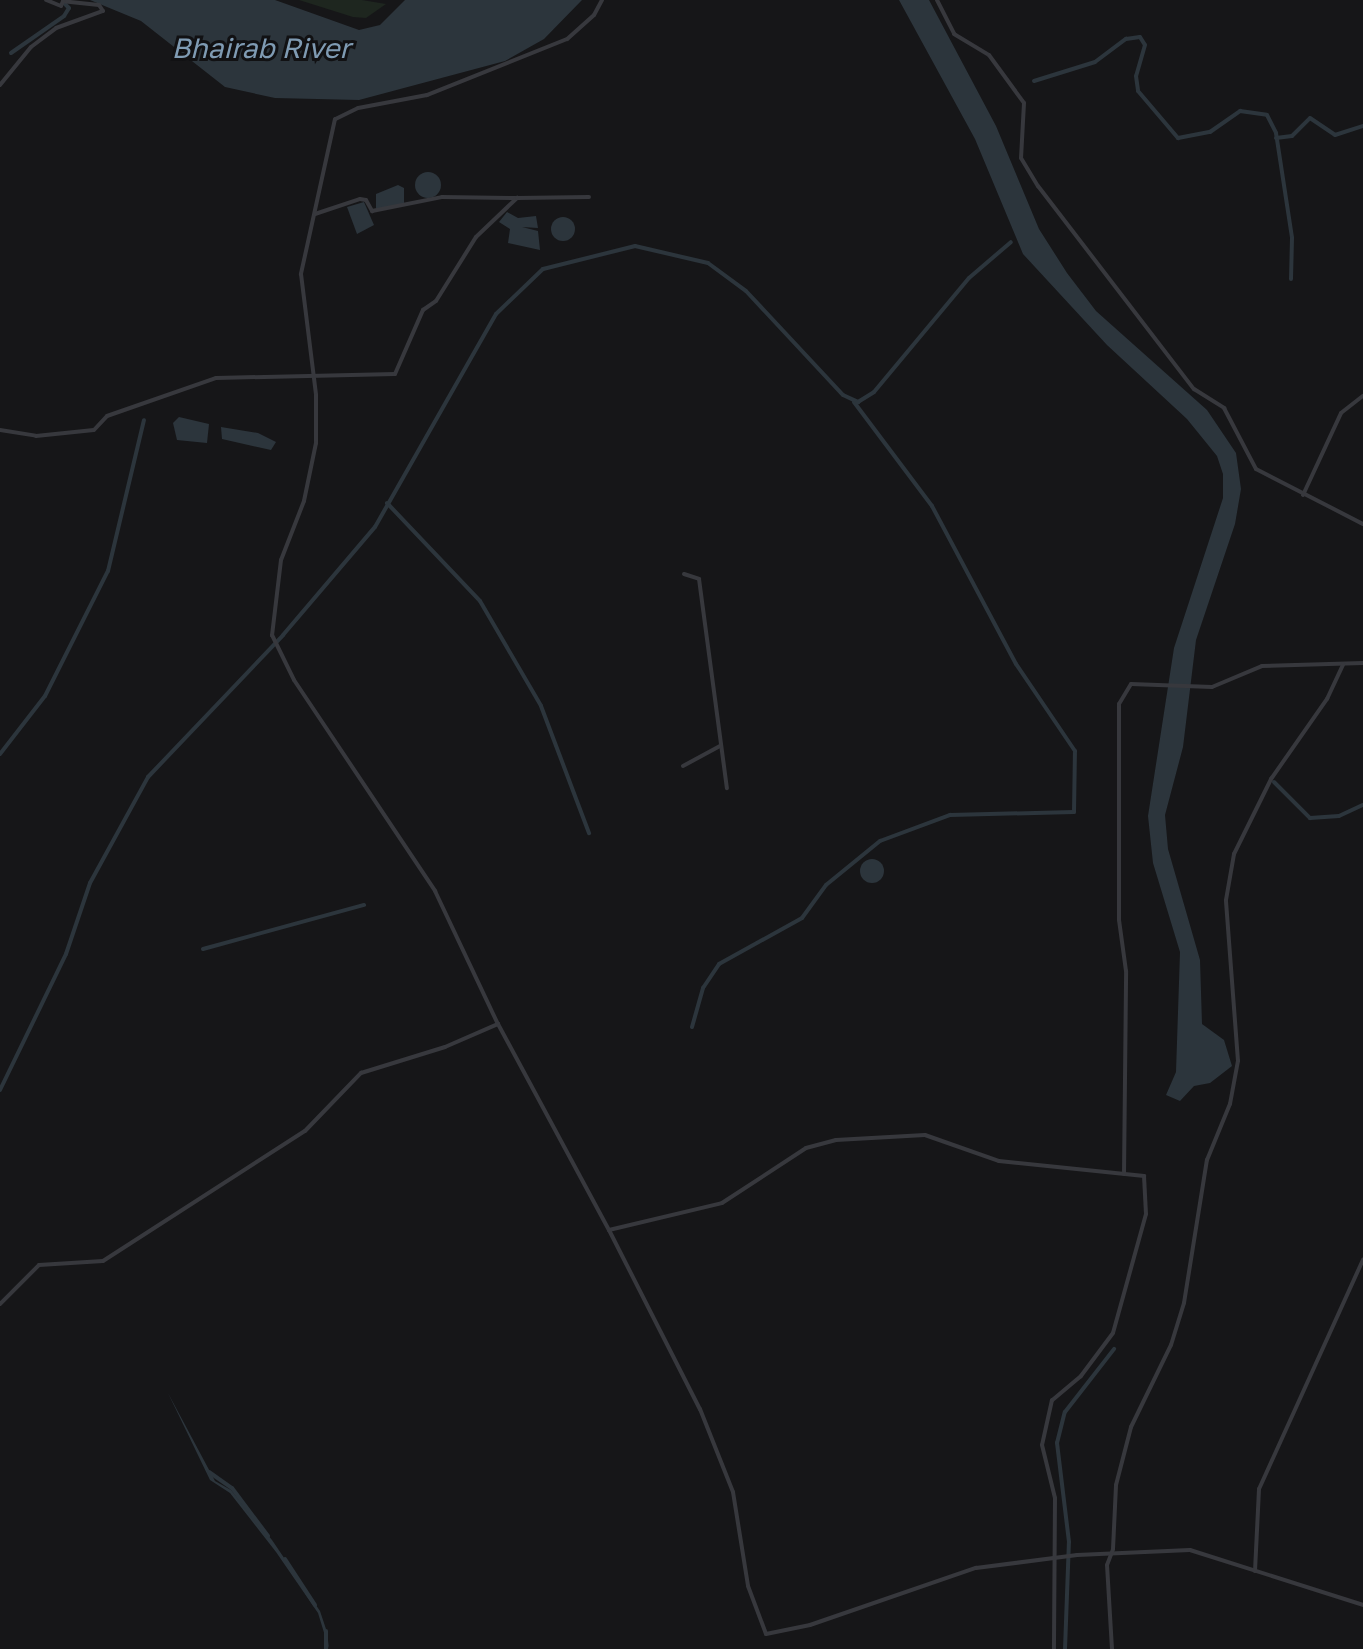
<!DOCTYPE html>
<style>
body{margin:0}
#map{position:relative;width:1363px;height:1649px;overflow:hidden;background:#161618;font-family:"Golos Text",sans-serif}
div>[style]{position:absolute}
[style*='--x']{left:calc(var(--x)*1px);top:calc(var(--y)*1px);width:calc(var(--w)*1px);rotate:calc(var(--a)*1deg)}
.green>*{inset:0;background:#1e261f}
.water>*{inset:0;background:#2c353c}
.round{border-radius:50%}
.canal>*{height:4px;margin:-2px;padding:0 2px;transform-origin:2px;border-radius:2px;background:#2c353c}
.minor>*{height:4px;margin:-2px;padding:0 2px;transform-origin:2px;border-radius:2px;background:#37383d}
span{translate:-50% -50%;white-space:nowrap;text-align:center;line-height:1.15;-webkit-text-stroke:6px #111113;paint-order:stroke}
.water-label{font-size:28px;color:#7f9bb3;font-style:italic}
</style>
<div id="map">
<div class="green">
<div style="clip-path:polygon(299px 0,362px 0,386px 4px,366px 18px,353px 17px)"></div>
</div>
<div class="water">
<div style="clip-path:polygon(90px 0,275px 0,359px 30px,380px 25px,405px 0,582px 0,544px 39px,505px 61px,359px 100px,275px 98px,225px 87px,141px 21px)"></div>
<div style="clip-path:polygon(899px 0,929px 0,996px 126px,1039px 229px,1067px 273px,1096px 311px,1207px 410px,1236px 453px,1241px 489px,1235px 524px,1196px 640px,1183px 747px,1165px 815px,1168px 849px,1200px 960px,1202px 1024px,1224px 1040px,1232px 1066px,1210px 1083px,1194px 1086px,1180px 1101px,1166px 1095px,1176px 1072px,1180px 952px,1153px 863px,1148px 816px,1174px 648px,1223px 498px,1223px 474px,1217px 456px,1187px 419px,1107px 345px,1023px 254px,975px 139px)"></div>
<div class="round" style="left:415px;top:172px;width:26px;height:26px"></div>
<div style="clip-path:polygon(398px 185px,404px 188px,404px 204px,376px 209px,376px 194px)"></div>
<div style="clip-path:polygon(364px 202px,374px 225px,357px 234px,347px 207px)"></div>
<div style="clip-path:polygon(507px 212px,518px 218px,536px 216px,538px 228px,522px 227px,538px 231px,540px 250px,508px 243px,510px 229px,499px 222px)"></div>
<div class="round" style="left:551px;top:217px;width:24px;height:24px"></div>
<div style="clip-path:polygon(179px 417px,209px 424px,207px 443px,177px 440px,173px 423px)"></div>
<div style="clip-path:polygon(221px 427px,258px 433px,276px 442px,271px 450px,222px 439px)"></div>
<div class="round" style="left:860px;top:859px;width:24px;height:24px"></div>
<div style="clip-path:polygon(168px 1393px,215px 1481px,231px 1490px,272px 1540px,320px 1611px,327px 1632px,329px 1649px,318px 1613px,276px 1552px,230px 1493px,210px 1480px)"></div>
</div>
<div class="canal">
<div style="--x:11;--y:53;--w:65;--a:-34.9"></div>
<div style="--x:64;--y:16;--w:9;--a:-58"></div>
<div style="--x:69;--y:8;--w:7;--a:-135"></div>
<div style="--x:1034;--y:81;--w:64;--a:-17.3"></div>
<div style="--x:1095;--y:62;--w:39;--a:-37"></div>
<div style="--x:1126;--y:39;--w:14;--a:-8"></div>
<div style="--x:1140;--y:37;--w:9;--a:58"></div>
<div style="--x:1145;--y:45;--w:32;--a:106"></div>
<div style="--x:1136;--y:76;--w:15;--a:82"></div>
<div style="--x:1138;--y:91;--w:62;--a:49.6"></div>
<div style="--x:1178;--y:138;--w:33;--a:-11"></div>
<div style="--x:1210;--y:132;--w:37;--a:-35"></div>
<div style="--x:1240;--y:111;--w:27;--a:8"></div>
<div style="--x:1267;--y:115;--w:20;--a:63"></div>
<div style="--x:1276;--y:133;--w:106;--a:81.3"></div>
<div style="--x:1292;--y:238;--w:41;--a:91.4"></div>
<div style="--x:1276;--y:138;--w:16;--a:-7"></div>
<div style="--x:1292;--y:136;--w:25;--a:-45"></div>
<div style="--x:1310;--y:118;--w:30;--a:34"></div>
<div style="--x:1335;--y:135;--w:29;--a:-18"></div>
<div style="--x:387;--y:503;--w:135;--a:46.5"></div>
<div style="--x:480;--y:601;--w:121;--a:59.8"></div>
<div style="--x:541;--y:706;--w:136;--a:69.3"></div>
<div style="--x:0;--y:754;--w:73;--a:-52.2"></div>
<div style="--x:45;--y:696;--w:140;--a:-63.3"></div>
<div style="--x:108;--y:571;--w:155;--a:-76.6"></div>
<div style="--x:1274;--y:782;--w:51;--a:45"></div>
<div style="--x:1310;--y:818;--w:29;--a:-4"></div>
<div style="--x:1339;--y:816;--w:26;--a:-25"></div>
<div style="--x:203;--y:949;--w:167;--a:-15.3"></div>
<div style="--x:692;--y:1027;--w:41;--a:-74.2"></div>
<div style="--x:703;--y:988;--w:29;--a:-56"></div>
<div style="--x:719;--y:964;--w:95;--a:-29"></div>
<div style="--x:802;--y:918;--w:41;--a:-54"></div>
<div style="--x:826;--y:885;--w:70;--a:-39.2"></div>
<div style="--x:880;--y:841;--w:75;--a:-20.4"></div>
<div style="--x:950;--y:815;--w:124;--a:-1.4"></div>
<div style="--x:1074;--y:812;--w:61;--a:-89.1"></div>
<div style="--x:1075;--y:751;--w:105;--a:-124.1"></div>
<div style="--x:1016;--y:664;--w:179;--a:-118"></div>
<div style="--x:932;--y:506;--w:130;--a:-126.9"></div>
<div style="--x:0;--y:1090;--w:151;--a:-64.1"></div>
<div style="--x:66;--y:954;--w:75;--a:-71.3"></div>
<div style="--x:90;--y:883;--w:121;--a:-61.3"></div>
<div style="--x:148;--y:777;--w:196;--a:-46.4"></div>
<div style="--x:283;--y:635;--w:142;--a:-49.6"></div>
<div style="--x:375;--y:527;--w:245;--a:-60.4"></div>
<div style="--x:496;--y:314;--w:65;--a:-43.8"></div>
<div style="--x:543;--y:269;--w:95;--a:-14"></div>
<div style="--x:635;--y:246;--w:75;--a:13.1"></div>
<div style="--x:708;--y:263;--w:47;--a:36.4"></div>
<div style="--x:746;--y:291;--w:142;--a:47"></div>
<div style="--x:843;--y:395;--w:17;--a:25"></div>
<div style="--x:858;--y:402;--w:19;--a:-32"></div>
<div style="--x:874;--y:392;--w:148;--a:-50.2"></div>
<div style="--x:969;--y:278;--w:55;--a:-40.6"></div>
<div style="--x:209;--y:1472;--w:28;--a:35"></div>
<div style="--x:232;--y:1488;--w:60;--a:53.1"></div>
<div style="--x:285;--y:1559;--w:55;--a:56.9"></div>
<div style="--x:326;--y:1631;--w:18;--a:90"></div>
<div style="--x:1065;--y:1649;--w:107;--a:-87.9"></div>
<div style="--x:1069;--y:1542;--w:100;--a:-96.9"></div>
<div style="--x:1057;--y:1443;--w:32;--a:-76"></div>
<div style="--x:1065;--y:1412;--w:80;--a:-52.1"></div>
</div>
<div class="minor">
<div style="--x:602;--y:0;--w:17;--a:118"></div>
<div style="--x:594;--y:15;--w:36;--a:138"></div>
<div style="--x:567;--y:39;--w:151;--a:158.2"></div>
<div style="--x:427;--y:95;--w:70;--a:169.3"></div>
<div style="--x:358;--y:108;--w:25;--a:154"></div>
<div style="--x:335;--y:119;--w:159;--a:102.4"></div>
<div style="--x:301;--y:274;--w:122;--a:82.9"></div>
<div style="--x:316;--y:395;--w:48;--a:90"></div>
<div style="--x:316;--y:443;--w:59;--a:101.7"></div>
<div style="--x:304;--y:501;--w:63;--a:111.3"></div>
<div style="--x:281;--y:560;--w:76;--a:96.8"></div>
<div style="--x:272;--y:635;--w:50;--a:63.9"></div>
<div style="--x:294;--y:680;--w:254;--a:56.2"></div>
<div style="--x:435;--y:891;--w:147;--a:64.7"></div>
<div style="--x:498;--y:1024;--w:234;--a:61.7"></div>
<div style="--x:609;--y:1230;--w:116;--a:-13.4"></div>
<div style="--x:722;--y:1203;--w:100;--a:-33.2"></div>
<div style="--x:806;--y:1148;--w:31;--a:-15"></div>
<div style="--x:836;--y:1140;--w:89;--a:-3.2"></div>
<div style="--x:925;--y:1135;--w:78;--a:19.4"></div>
<div style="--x:999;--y:1161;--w:146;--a:5.9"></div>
<div style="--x:1144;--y:1176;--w:38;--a:87"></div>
<div style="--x:1146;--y:1214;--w:123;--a:105.5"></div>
<div style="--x:1113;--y:1333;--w:54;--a:126.7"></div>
<div style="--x:1081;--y:1376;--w:38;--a:140"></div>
<div style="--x:1052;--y:1400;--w:46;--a:102.5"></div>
<div style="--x:1042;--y:1445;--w:55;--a:76.2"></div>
<div style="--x:1055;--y:1498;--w:151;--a:90.4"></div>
<div style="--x:937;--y:0;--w:38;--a:63"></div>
<div style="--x:954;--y:34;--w:41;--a:31"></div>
<div style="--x:989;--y:55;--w:59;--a:53.9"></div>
<div style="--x:1024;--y:103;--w:55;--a:93.1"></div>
<div style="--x:1021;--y:158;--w:33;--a:59"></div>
<div style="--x:1038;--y:186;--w:256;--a:52.5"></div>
<div style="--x:1194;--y:389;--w:36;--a:32"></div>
<div style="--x:1224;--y:408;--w:69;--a:62.3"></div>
<div style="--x:1256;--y:469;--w:120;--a:27.2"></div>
<div style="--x:0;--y:85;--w:49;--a:-50.8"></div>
<div style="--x:31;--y:47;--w:31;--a:-37"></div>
<div style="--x:56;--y:28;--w:50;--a:-19.9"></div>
<div style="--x:103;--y:11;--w:7;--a:-124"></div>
<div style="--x:99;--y:5;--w:36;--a:-174"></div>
<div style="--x:63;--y:1;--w:5;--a:112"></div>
<div style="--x:61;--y:6;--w:16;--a:-158"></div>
<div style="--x:315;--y:214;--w:47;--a:-18.4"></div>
<div style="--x:360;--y:199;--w:6;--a:9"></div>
<div style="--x:366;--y:200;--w:13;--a:61"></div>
<div style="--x:372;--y:211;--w:71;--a:-11.3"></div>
<div style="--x:442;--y:197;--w:75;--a:0.8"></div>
<div style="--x:0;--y:430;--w:36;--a:9"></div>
<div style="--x:36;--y:436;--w:58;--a:-5.9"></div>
<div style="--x:94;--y:430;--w:19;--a:-47"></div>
<div style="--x:107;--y:416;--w:115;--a:-19.2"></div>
<div style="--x:216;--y:378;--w:179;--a:-1.3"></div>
<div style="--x:395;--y:374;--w:70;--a:-66.4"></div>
<div style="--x:423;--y:310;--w:16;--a:-35"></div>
<div style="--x:436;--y:301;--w:75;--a:-58"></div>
<div style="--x:476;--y:237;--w:57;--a:-43.6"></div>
<div style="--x:517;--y:198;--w:72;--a:-0.8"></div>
<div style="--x:1303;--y:495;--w:90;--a:-65.1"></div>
<div style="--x:1341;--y:413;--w:28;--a:-38"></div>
<div style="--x:684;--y:574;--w:16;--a:18"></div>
<div style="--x:699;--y:579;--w:211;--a:82.4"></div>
<div style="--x:683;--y:766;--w:42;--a:-28.4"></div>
<div style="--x:1124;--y:1174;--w:203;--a:-89.4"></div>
<div style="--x:1126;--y:971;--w:51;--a:-97.8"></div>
<div style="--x:1119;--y:920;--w:216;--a:-90"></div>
<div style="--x:1119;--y:704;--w:23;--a:-59"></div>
<div style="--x:1131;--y:684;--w:81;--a:2.1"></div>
<div style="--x:1212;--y:687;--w:54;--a:-22.8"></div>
<div style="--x:1262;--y:666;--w:101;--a:-1.7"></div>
<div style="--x:609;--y:1230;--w:201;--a:63.1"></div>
<div style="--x:700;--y:1409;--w:89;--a:68.3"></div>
<div style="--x:733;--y:1492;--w:95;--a:80.9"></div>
<div style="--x:748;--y:1586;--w:51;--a:69.4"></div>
<div style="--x:766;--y:1634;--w:45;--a:-11.6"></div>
<div style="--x:810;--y:1625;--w:176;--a:-19"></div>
<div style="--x:976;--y:1568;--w:102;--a:-7.3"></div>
<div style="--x:1077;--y:1555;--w:113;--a:-2.5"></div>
<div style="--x:1190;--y:1550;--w:182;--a:17.6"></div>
<div style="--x:0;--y:1304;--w:55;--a:-45"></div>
<div style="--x:39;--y:1265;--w:64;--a:-3.6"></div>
<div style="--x:103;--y:1261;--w:240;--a:-32.8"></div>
<div style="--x:305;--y:1131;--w:81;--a:-46"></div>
<div style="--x:361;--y:1073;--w:88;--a:-17.2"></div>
<div style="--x:445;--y:1047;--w:58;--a:-23.5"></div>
<div style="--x:1255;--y:1571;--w:82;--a:-87.2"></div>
<div style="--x:1259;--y:1489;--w:252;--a:-65.6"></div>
<div style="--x:1112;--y:1649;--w:84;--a:-93.4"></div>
<div style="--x:1107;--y:1565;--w:17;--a:-69"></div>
<div style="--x:1113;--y:1549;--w:64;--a:-87.3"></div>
<div style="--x:1116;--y:1485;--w:60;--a:-75.5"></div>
<div style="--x:1131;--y:1427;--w:91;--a:-64"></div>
<div style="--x:1171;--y:1345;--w:44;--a:-72.8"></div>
<div style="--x:1184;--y:1303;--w:145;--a:-80.9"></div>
<div style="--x:1207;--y:1160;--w:61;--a:-67.7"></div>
<div style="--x:1230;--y:1104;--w:44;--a:-79.5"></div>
<div style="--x:1238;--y:1061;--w:161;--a:-94.3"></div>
<div style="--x:1226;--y:900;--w:47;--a:-80.1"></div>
<div style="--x:1234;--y:854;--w:84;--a:-63.7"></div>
<div style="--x:1271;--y:779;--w:98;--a:-55"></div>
<div style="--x:1327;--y:699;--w:38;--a:-65"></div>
</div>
<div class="water-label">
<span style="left:261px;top:48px">Bhairab River</span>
</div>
</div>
